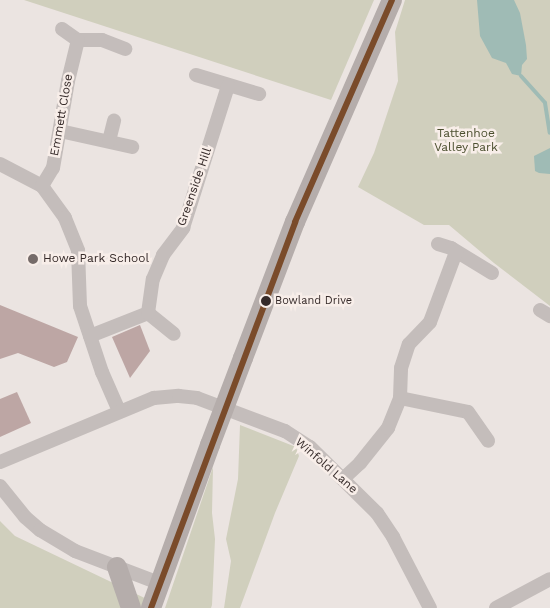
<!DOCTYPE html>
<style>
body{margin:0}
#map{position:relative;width:550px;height:608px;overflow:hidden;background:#ebe4e1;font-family:"Work Sans",sans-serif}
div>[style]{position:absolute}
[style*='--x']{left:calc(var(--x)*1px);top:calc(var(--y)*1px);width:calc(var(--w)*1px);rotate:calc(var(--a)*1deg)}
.green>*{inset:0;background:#d0cfbd}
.water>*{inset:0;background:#9fbbb5}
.stream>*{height:4px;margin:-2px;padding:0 2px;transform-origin:2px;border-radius:2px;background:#9fbbb5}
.building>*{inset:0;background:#bda6a4}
.street>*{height:14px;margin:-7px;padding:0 7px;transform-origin:7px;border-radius:7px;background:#c4bdbb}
.secondary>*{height:20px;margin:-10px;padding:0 10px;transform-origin:10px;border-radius:10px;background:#b5adab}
.secondary-bridge>*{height:20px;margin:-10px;padding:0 10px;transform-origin:10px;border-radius:10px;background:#b5adab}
.bus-1>*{height:6px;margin:-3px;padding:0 3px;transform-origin:3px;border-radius:3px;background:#7a4b2a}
.dots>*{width:14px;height:14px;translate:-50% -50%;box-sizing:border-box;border:2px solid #f8eee9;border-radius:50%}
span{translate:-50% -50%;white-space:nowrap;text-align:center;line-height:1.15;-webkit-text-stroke:5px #f8eee9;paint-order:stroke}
.bus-label{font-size:11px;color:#352a29}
.left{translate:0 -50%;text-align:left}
.street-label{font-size:12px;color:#352a29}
.park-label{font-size:12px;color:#4c5030}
.poi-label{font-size:12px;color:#352a29}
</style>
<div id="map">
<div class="green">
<div style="clip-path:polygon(24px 0,374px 0,331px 100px)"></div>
<div style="clip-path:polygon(405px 0,550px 0,550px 306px,494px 263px,449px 225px,424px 225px,358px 187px,374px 153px,398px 81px,395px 32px)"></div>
<div style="clip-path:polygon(240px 425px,296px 447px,299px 456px,275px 513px,240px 608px,224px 608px,231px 561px,226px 539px,238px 479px)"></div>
<div style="clip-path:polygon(213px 467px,212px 513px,215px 539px,212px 605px,211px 608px,165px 608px)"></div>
<div style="clip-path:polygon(0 521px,15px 536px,153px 602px,150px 608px,0 608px)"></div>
</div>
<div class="water">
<div style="clip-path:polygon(477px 0,514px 0,520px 13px,526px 45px,527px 59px,522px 65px,521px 76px,512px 74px,506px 63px,492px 58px,480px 36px)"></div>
<div style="clip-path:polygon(550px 148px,550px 174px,539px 173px,535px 171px,534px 156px)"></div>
</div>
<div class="stream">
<div style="--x:521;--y:76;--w:36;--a:48"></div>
<div style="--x:545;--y:103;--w:30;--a:81"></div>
</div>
<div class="building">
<div style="clip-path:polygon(0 305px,78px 337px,67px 362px,54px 367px,18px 353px,0 359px)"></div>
<div style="clip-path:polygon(140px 325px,150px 351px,130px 378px,112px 337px)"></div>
<div style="clip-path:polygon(17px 392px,31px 423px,0 437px,0 399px)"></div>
</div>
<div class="street">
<div style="--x:62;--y:29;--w:19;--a:35"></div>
<div style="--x:78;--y:40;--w:24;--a:0"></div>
<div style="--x:102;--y:40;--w:25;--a:21"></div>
<div style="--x:196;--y:75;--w:66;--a:16.8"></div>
<div style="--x:60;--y:131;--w:74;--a:12.5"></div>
<div style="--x:109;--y:141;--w:21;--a:-76"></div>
<div style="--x:0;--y:164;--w:47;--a:27.6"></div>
<div style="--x:42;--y:186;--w:39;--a:54"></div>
<div style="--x:65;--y:218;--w:35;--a:68"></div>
<div style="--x:78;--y:251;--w:55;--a:87.9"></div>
<div style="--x:80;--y:306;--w:70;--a:71.6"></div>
<div style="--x:102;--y:372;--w:43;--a:66.4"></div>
<div style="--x:42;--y:186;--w:21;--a:-59"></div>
<div style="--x:53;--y:168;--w:88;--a:-80.2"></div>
<div style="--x:68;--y:81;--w:42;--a:-76.3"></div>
<div style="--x:438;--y:244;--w:14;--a:17"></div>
<div style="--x:451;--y:248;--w:48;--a:31.4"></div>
<div style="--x:540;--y:310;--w:12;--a:31"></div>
<div style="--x:148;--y:313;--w:33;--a:39"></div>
<div style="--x:90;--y:336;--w:62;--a:-21.6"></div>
<div style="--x:148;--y:313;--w:34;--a:-82"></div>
<div style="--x:153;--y:279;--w:26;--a:-67"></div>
<div style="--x:163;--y:255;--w:34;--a:-53"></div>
<div style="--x:183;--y:228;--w:149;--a:-72.4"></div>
<div style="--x:400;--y:398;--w:69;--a:11.6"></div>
<div style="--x:468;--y:412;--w:35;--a:55"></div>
<div style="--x:0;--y:462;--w:167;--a:-22.6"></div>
<div style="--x:154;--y:398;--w:25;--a:-5"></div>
<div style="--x:179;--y:396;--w:18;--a:6"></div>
<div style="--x:197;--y:398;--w:94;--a:20.6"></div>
<div style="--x:285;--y:431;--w:30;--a:33"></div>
<div style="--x:310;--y:447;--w:94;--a:44.6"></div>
<div style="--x:377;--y:513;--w:29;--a:56"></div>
<div style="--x:393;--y:537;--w:80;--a:62.5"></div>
<div style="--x:344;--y:478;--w:22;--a:-43"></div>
<div style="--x:360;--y:463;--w:45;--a:-51.3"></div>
<div style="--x:388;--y:428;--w:32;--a:-68"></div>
<div style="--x:400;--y:398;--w:30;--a:-88"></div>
<div style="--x:401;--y:368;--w:25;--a:-72"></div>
<div style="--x:409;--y:344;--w:30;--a:-46"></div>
<div style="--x:430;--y:322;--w:75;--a:-69.6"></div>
<div style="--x:0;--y:486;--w:40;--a:51"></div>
<div style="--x:25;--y:517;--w:20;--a:41"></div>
<div style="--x:40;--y:530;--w:41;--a:31"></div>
<div style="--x:75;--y:551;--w:90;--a:20.9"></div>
<div style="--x:496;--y:608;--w:61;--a:-28.2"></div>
</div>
<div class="secondary">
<div style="--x:243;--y:358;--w:146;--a:-69.1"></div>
<div style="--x:295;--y:222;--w:242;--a:-66.4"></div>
<div style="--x:117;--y:567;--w:43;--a:71.1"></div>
<div style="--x:151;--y:608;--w:173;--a:-70.1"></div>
</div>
<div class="secondary-bridge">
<div style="--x:210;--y:445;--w:93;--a:-69.2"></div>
</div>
<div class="bus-1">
<div style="--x:151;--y:608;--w:412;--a:-69.5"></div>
<div style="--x:295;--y:222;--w:242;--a:-66.4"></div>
</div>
<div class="dots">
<div style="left:33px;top:259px;background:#756b69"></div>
<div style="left:266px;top:301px;background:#352a29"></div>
</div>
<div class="bus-label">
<span class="left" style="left:275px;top:301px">Bowland Drive</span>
</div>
<div class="street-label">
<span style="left:62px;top:115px;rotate:-80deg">Emmett Close</span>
<span style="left:195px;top:187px;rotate:-71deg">Greenside Hill</span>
<span style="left:326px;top:466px;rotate:41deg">Winfold Lane</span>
</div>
<div class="park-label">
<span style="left:466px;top:141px">Tattenhoe<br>Valley Park</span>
</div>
<div class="poi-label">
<span class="left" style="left:43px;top:259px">Howe Park School</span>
</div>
</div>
